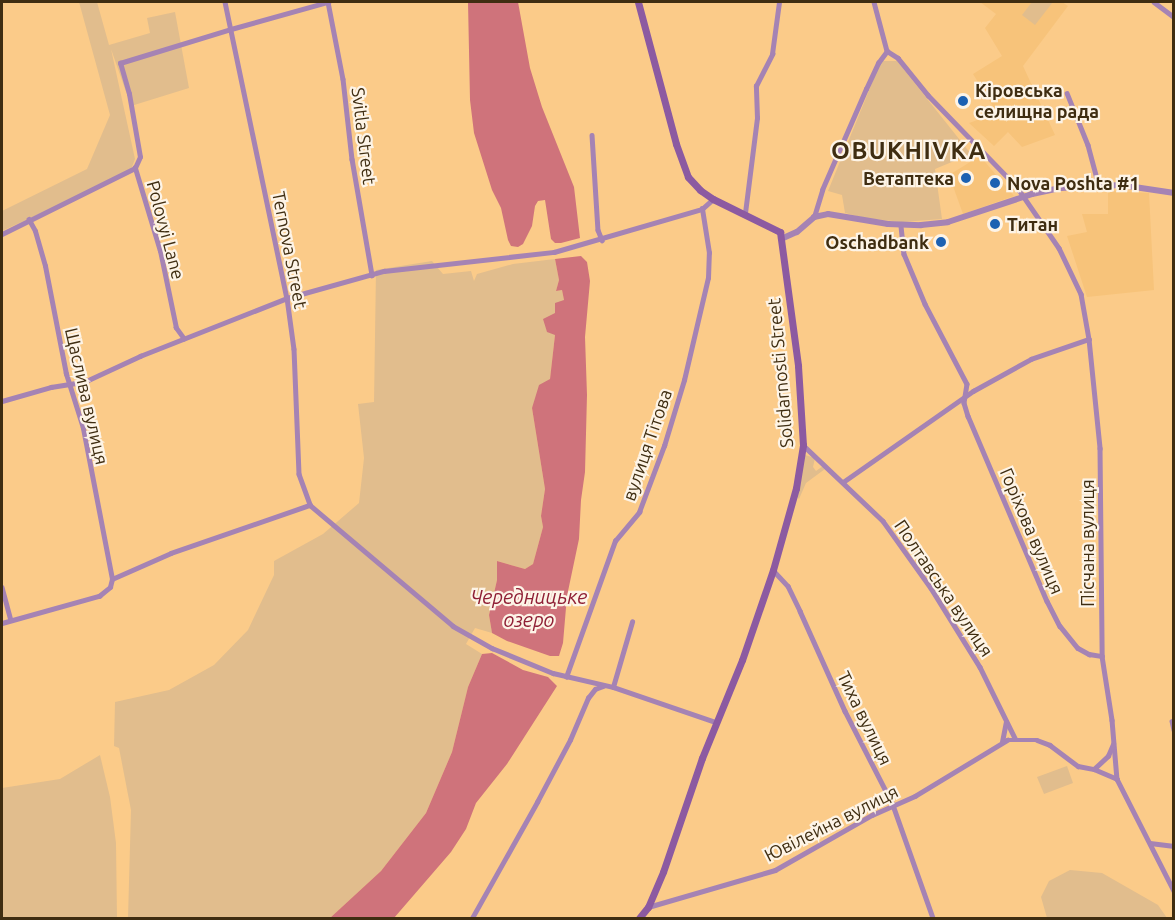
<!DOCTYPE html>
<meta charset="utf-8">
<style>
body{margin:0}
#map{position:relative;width:1175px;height:920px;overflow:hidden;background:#fbcb89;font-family:Ubuntu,sans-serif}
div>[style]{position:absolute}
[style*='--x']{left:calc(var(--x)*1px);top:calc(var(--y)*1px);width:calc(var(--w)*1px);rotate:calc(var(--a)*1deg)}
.built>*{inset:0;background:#f7c37a}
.green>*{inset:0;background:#e1bd8d}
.water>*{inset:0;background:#cf737b}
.minor>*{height:4.5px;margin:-2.25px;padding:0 2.25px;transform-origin:2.25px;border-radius:2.25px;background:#a583b4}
.tertiary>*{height:6px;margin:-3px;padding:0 3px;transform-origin:3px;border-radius:3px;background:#a583b4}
.secondary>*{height:7px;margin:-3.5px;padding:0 3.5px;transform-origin:3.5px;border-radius:3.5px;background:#8c5aa1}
.dots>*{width:16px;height:16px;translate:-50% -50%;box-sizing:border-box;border:3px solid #fdf4e7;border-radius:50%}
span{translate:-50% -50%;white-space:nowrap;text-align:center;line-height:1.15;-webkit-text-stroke:4.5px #fdf4e7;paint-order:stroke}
.poi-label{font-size:18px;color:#3f2d11;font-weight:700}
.left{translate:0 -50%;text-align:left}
.right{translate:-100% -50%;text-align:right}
.street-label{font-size:18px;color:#3f2d11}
.water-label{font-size:20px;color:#8f1f35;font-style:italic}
.district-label{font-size:24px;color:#3f2d11;font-weight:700;letter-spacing:1.5px}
.frame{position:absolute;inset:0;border:3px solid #3f2d11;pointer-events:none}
</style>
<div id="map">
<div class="built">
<div style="clip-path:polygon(980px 2px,1062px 2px,1068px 6px,1023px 66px,1055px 135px,1022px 147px,1008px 132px,994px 146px,969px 123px,997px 113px,973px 74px,1002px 56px,985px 28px,996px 14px)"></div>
<div style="clip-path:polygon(980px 156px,1014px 196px,963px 214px,949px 175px)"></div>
<div style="clip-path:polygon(1108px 191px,1149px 193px,1154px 290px,1087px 297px,1067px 236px,1087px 232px,1082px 214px,1108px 214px)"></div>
</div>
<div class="green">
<div style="clip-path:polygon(79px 2px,97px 2px,109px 45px,150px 33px,147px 18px,175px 12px,189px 88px,131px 106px,111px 49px,135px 159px,130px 172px,2px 231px,2px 211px,87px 169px,110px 115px)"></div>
<div style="clip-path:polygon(1032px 2px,1053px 2px,1035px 25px,1022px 15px)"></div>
<div style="clip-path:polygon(881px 61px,897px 61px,971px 154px,935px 169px,942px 219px,902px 222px,865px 218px,845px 213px,842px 195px,828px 191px)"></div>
<div style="clip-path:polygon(555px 259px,559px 280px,556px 291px,562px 290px,564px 300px,555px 335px,550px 379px,532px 408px,545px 489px,541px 516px,543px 527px,533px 564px,525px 569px,497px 561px,497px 580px,489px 615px,492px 633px,475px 628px,466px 644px,482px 654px,468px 687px,452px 752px,426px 813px,381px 871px,330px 918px,128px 918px,131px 810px,119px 748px,114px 746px,115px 702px,169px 690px,214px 665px,248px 630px,274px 575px,274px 561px,323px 534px,359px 503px,364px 458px,358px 404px,374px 402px,376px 270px,432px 261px,443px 274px,471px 271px,474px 281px,477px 274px,513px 264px)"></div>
<div style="clip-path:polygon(805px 455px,815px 458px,813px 467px,816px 471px,823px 466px,825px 469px,806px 483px,799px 499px,797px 497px)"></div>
<div style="clip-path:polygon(100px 755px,110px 797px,116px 843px,117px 918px,2px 918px,2px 788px,60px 779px)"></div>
<div style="clip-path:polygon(1067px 766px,1073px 783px,1044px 794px,1037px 777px)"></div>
<div style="clip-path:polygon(1070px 870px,1102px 873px,1158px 905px,1167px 918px,1047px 918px,1041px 897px,1049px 881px)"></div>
</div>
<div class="water">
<div style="clip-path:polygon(468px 2px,518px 2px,530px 68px,542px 107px,574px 187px,580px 238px,561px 243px,555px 243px,551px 239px,545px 200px,538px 201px,535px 206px,532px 226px,523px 244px,518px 247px,511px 246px,508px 240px,501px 208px,492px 190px,474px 133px,470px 100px)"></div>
<div style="clip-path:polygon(581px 256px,587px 262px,590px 281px,585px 337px,587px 395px,585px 472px,581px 500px,579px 539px,567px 596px,563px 643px,559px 656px,550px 656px,507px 641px,492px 633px,489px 615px,497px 580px,497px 561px,525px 569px,533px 564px,543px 527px,541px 516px,545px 489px,532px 408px,539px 385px,550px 379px,555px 335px,547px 332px,543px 319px,555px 313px,555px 303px,564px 300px,562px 290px,556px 291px,559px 280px,555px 259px)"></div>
<div style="clip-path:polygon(492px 653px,523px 670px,548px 677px,557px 686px,507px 764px,476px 803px,466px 829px,451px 852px,394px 918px,330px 918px,381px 871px,426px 813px,452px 752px,468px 687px,482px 654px)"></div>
</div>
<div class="minor">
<div style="--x:225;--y:2;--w:302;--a:78.2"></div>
<div style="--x:287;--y:298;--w:51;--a:82.2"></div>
<div style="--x:294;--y:349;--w:125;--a:87.7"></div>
<div style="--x:299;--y:474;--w:33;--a:70"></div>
<div style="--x:310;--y:505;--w:187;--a:40.2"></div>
<div style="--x:453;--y:626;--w:45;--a:29.4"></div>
<div style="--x:492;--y:648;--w:66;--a:22.3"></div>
<div style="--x:553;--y:673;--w:62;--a:13.1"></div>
<div style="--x:613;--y:687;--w:109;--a:18.8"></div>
<div style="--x:328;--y:2;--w:78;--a:79"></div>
<div style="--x:343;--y:79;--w:81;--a:83.6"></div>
<div style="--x:352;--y:159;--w:118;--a:80.2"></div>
<div style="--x:874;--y:2;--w:51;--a:75.1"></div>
<div style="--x:1154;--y:2;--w:25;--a:37"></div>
<div style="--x:887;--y:51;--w:13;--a:32"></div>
<div style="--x:898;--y:58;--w:48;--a:51"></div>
<div style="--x:928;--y:95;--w:128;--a:45.9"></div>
<div style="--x:1017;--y:187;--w:74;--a:55.5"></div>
<div style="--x:1059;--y:248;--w:51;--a:64.4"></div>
<div style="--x:1081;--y:294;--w:46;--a:79.9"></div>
<div style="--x:1089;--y:339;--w:110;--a:84.2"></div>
<div style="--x:1100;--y:448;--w:208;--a:89.4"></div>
<div style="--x:1102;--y:656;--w:65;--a:81.1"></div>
<div style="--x:1112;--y:720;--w:59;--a:85.2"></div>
<div style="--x:1117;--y:779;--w:126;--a:63"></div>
<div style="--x:1067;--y:93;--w:56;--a:68"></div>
<div style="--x:1088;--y:145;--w:42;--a:75"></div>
<div style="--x:592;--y:135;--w:95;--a:86.4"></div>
<div style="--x:598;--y:230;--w:11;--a:68"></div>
<div style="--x:745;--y:213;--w:96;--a:-82.8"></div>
<div style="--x:757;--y:118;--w:32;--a:-92"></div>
<div style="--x:756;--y:86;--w:36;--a:-63"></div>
<div style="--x:772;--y:54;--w:52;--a:-82.3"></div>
<div style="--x:814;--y:217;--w:28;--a:-73"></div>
<div style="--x:822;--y:190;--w:110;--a:-66.5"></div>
<div style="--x:866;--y:89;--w:29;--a:-65"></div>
<div style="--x:878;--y:63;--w:15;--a:-53"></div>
<div style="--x:901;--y:226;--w:28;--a:84"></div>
<div style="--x:904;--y:254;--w:54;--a:67.2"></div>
<div style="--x:925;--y:304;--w:90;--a:62.3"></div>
<div style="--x:967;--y:384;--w:19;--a:99"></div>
<div style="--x:964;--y:403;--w:14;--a:73"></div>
<div style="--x:968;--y:416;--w:201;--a:66.9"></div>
<div style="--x:1047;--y:601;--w:28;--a:63"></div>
<div style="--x:1060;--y:626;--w:28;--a:51"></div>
<div style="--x:1078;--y:648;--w:13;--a:29"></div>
<div style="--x:1089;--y:654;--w:13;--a:9"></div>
<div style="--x:2;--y:234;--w:148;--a:-26.4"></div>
<div style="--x:184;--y:339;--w:14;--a:-126"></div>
<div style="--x:176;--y:328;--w:79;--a:-101.7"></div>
<div style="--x:160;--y:251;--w:87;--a:-106.8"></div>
<div style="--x:135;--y:168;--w:12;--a:-66"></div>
<div style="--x:140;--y:157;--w:64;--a:-99.9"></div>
<div style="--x:129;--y:94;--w:32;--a:-106"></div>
<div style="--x:120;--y:63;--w:116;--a:-17"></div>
<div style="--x:231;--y:29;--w:101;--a:-15.6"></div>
<div style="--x:2;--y:401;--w:51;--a:-15.9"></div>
<div style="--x:51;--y:387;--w:33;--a:-9"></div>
<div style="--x:84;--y:382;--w:62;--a:-24.9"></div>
<div style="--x:140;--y:356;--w:158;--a:-21.5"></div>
<div style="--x:287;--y:298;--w:101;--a:-15.6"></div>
<div style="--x:384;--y:271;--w:171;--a:-6.4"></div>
<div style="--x:554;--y:252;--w:154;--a:-16.2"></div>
<div style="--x:702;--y:209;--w:15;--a:-42"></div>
<div style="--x:803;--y:445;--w:110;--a:43.5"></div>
<div style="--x:883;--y:521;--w:82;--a:54.4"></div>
<div style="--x:931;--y:588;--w:93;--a:58.2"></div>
<div style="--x:980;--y:667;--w:79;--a:63.8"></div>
<div style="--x:843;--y:482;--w:159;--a:-35"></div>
<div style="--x:973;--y:391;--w:66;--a:-28.9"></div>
<div style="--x:1031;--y:359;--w:61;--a:-19"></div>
<div style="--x:773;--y:570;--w:22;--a:47"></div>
<div style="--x:788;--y:586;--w:28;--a:64"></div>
<div style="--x:800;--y:611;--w:110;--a:65.8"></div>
<div style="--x:845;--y:711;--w:106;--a:62.9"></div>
<div style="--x:893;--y:805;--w:120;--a:70.5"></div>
<div style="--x:112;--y:579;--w:64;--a:-23.8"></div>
<div style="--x:171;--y:553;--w:147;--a:-19.1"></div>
<div style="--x:2;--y:587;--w:34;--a:75"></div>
<div style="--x:2;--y:623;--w:101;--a:-15.6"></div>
<div style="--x:99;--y:596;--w:14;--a:-39"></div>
<div style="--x:110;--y:587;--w:8;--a:-76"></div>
<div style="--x:112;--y:579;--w:154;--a:-100.9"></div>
<div style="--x:83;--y:428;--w:57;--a:-107.5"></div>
<div style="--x:66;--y:374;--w:110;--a:-101"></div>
<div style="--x:45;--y:266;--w:36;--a:-106"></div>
<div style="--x:35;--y:231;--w:13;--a:-119"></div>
<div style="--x:566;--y:677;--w:145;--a:-70.2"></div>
<div style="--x:615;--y:541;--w:38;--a:-50"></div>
<div style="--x:639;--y:512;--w:71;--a:-69.3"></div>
<div style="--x:664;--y:446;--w:69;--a:-73.1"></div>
<div style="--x:684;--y:380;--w:105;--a:-76.8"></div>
<div style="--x:708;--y:278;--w:25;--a:-88"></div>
<div style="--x:709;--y:253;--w:45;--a:-99"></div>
<div style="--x:613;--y:687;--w:68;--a:-73.7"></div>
<div style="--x:1172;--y:721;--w:9;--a:77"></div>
<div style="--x:1002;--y:742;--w:20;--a:-79"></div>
<div style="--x:1094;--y:769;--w:19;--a:-43"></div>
<div style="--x:1108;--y:756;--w:13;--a:-67"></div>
<div style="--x:1150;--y:843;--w:24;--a:7"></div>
<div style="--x:648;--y:907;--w:132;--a:-16.2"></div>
<div style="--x:775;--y:870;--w:112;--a:-29.6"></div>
<div style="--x:872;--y:815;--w:47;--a:-23.8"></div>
<div style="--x:915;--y:796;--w:108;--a:-31.3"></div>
<div style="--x:1007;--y:740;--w:30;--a:0"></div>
<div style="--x:1037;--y:740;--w:14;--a:21"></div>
<div style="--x:1050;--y:745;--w:35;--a:37"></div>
<div style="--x:1078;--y:766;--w:16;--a:11"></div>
<div style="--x:1094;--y:769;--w:25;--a:23"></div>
<div style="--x:472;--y:918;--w:133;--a:-60.7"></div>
<div style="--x:537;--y:802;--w:70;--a:-62"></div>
<div style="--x:570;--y:740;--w:46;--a:-66.8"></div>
<div style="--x:588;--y:698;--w:11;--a:-52"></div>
<div style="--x:595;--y:689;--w:9;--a:-21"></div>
</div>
<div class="tertiary">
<div style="--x:781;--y:239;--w:17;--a:-24"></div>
<div style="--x:797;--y:232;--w:23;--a:-41"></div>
<div style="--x:814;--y:217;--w:14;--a:-12"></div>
<div style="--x:828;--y:214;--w:61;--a:9.5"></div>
<div style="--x:888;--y:224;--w:33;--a:2"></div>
<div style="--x:921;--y:225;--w:27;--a:-6"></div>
<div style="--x:948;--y:222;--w:89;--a:-18.4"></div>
<div style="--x:1032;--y:194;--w:30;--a:-12"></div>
<div style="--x:1061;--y:188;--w:60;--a:-2.9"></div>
<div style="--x:1121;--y:185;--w:54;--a:8.6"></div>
</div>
<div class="secondary">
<div style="--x:638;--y:2;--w:147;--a:75"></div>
<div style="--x:676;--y:144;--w:35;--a:70"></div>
<div style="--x:688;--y:177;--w:18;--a:47"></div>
<div style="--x:700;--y:190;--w:16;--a:35"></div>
<div style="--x:713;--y:199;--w:75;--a:26.2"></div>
<div style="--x:780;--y:232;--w:135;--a:82.3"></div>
<div style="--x:798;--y:366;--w:79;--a:86.4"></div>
<div style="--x:803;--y:445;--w:44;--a:99.2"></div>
<div style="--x:796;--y:488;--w:85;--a:105.7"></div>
<div style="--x:773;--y:570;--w:95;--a:109"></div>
<div style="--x:742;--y:660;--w:106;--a:112.2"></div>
<div style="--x:702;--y:758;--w:120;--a:108.9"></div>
<div style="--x:663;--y:872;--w:38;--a:113"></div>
<div style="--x:648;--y:907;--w:14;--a:129"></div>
</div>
<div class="dots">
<div style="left:963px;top:101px;background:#1c61b2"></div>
<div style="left:966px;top:178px;background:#1c61b2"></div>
<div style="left:995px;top:183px;background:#1c61b2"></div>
<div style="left:995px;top:224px;background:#1c61b2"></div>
<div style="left:941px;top:242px;background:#1c61b2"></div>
</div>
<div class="poi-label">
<span class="left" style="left:975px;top:101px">Кіровська<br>селищна рада</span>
<span class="right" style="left:954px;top:178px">Ветаптека</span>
<span class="left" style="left:1007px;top:183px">Nova Poshta #1</span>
<span class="left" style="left:1007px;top:224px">Титан</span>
<span class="right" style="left:929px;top:242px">Oschadbank</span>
</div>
<div class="street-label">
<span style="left:364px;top:136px;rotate:83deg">Svitla Street</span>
<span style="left:166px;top:230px;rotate:75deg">Polovyi Lane</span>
<span style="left:290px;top:250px;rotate:79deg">Ternova Street</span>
<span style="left:780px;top:373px;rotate:-95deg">Solidarnosti Street</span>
<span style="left:87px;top:396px;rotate:77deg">Щаслива вулиця</span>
<span style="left:647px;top:445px;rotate:-71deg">вулиця Тітова</span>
<span style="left:1032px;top:531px;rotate:67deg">Горіхова вулиця</span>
<span style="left:1087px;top:543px;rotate:-90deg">Пісчана вулиця</span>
<span style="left:944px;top:588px;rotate:56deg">Полтавська вулиця</span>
<span style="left:865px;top:718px;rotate:64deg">Тиха вулиця</span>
<span style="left:831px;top:823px;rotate:-27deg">Ювілейна вулиця</span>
</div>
<div class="water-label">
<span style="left:529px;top:608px">Чередницьке<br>озеро</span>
</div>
<div class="district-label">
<span style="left:909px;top:151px">OBUKHIVKA</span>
</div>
<div class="frame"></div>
</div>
